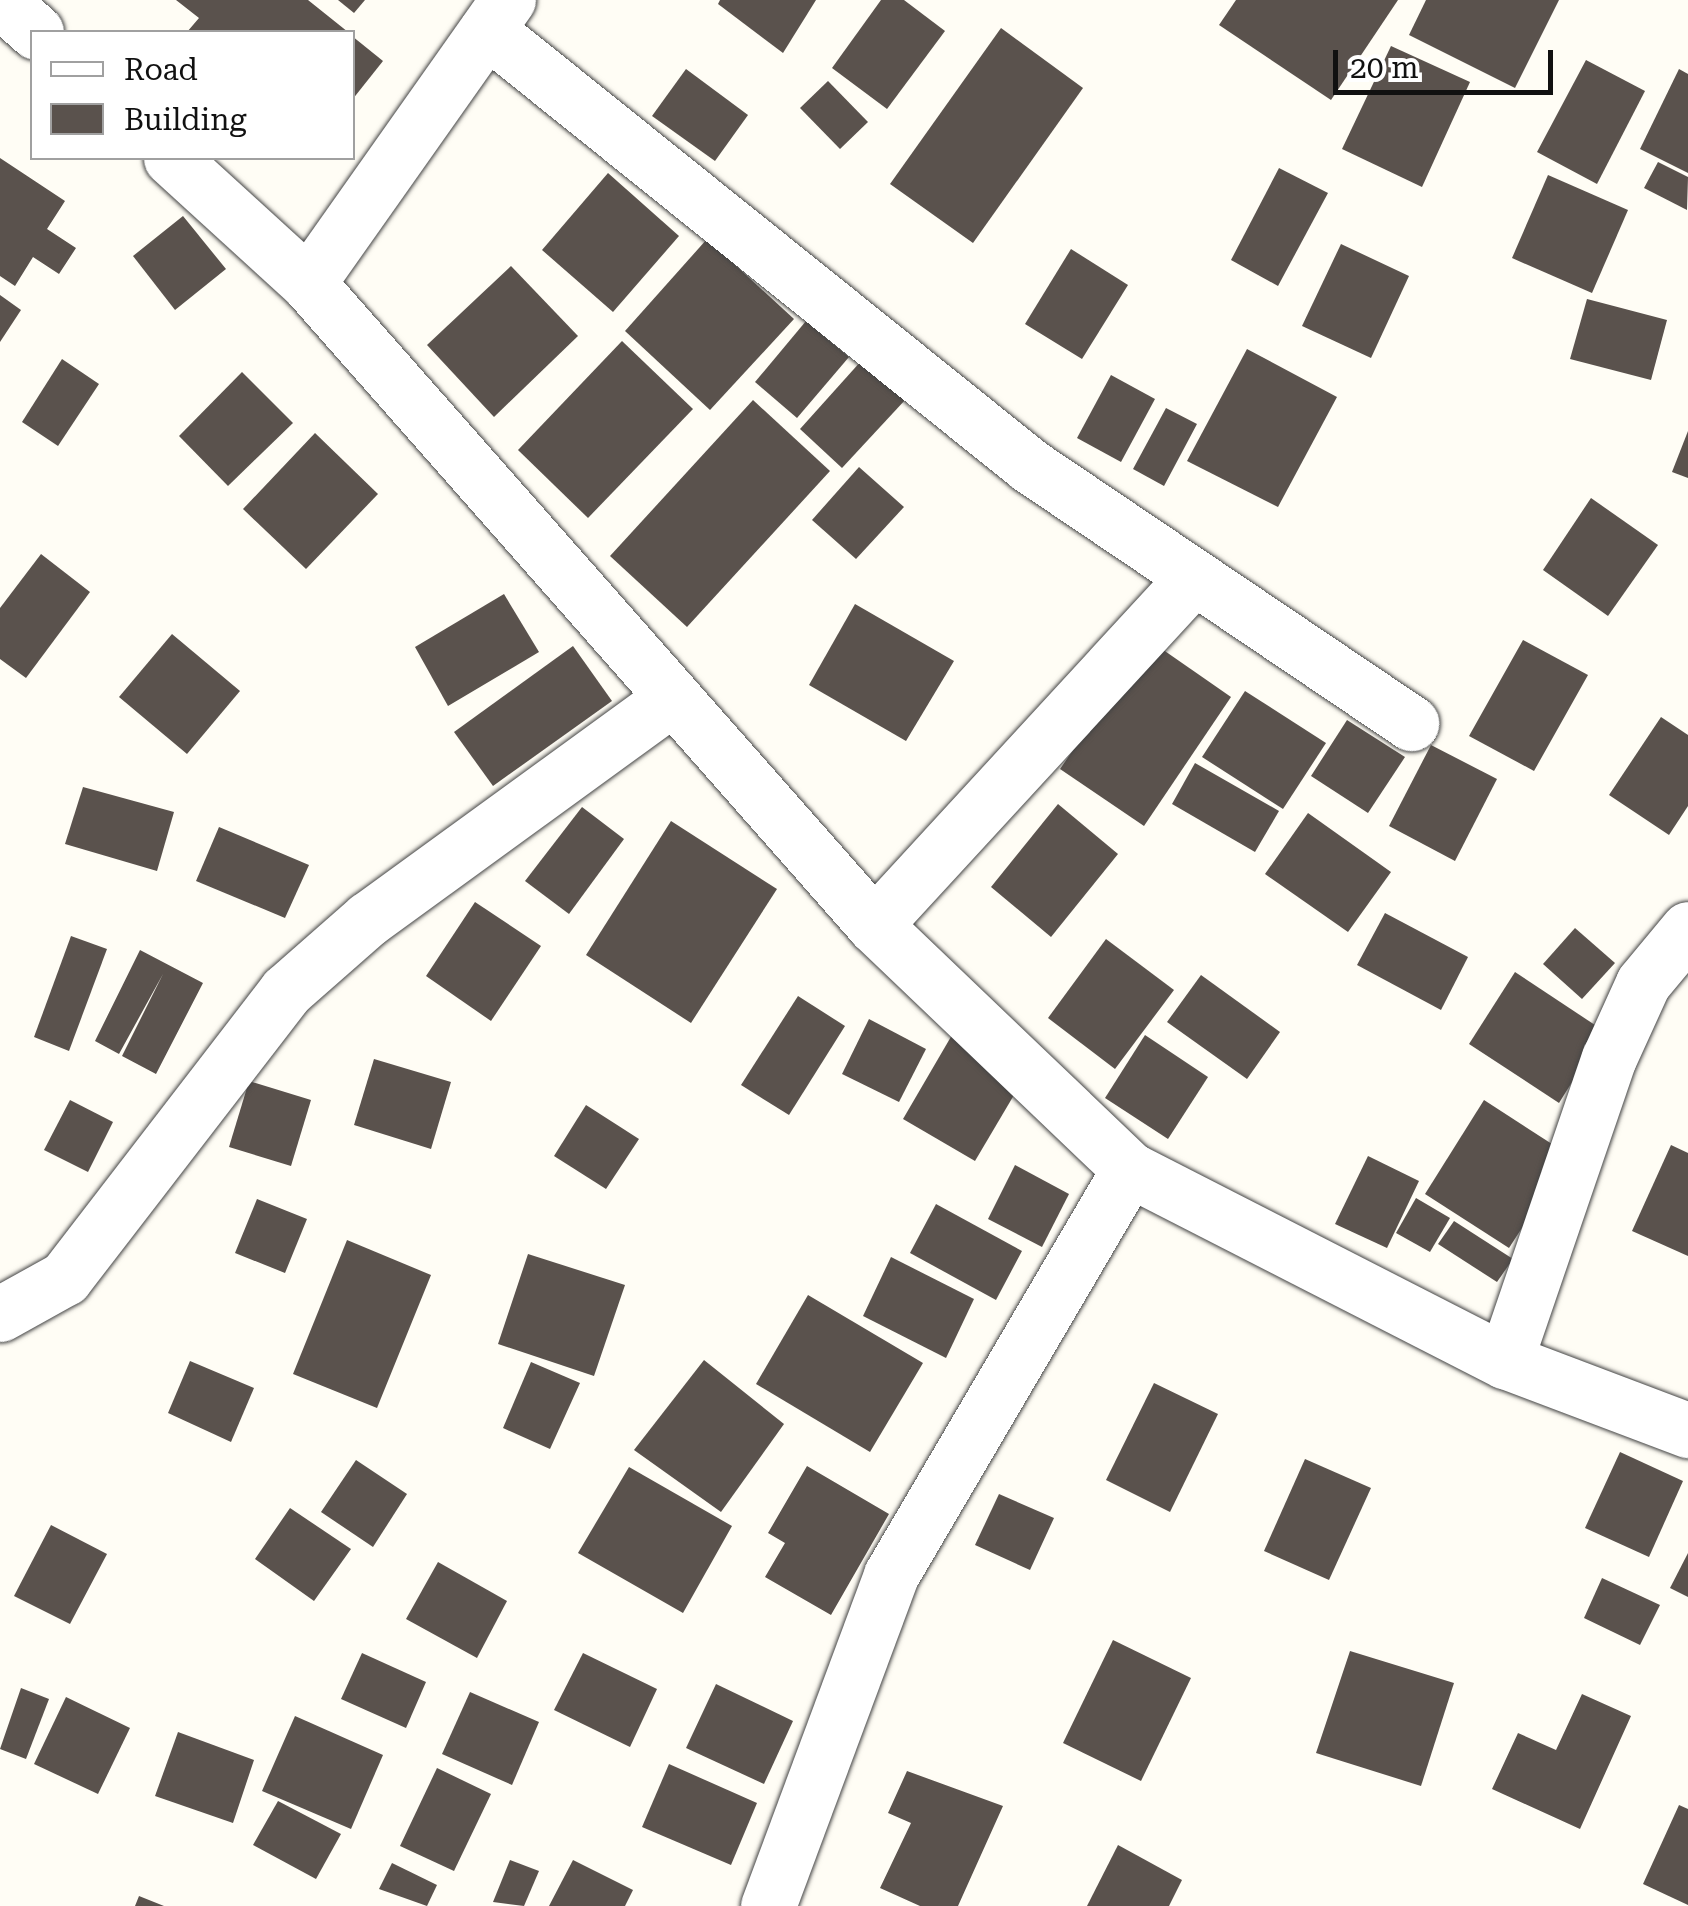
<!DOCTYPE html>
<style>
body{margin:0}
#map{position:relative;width:1688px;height:1906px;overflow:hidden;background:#fffdf5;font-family:"Roboto Serif",serif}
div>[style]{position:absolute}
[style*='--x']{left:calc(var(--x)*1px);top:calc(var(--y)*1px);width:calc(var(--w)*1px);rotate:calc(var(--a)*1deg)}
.building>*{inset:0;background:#5a524d}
.roads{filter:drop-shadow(0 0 2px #444) drop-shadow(0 0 2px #444)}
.minor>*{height:55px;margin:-27.5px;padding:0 27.5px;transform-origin:27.5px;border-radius:27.5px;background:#fff}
span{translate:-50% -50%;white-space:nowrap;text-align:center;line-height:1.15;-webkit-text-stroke:10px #fff;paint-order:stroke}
.legend{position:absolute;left:30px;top:30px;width:325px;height:130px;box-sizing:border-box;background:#fff;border:2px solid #a0a0a0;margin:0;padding:12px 18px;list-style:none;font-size:30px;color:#111}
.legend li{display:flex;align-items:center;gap:20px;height:50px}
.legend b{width:50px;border:2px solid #a0a0a0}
.scale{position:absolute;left:1333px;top:50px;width:220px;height:45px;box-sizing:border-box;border:5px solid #111;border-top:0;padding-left:12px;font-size:30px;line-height:35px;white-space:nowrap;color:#111;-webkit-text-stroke:8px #fff;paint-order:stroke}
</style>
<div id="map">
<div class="building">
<div style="clip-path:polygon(176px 0,308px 0,348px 32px,187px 32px,199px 18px)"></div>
<div style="clip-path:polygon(338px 0,365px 0,354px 13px)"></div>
<div style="clip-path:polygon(816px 0,783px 53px,718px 4px,720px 0)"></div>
<div style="clip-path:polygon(881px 0,904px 0,945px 31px,887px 109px,832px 68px)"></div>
<div style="clip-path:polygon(1236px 0,1398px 0,1331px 100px,1219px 25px)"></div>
<div style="clip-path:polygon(1426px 0,1559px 0,1515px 88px,1409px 35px)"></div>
<div style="clip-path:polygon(1001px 28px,1083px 88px,973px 243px,890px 184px)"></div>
<div style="clip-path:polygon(352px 36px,383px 61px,352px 100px)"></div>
<div style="clip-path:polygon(1391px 46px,1470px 82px,1422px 187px,1342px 149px)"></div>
<div style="clip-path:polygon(1586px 60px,1645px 91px,1597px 184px,1537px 152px)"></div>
<div style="clip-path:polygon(686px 69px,748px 115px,715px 161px,652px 116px)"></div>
<div style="clip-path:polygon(1679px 69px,1688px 74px,1688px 173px,1640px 149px)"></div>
<div style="clip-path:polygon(828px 81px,868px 122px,840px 149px,800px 108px)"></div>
<div style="clip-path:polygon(0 158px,65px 201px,47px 229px,76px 248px,59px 274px,33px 257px,15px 286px,0 276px)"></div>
<div style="clip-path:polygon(1658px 162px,1688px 177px,1687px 210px,1644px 188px)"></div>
<div style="clip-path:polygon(1279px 168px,1328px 193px,1278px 286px,1231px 260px)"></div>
<div style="clip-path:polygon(608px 173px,679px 236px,613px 312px,542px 250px)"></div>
<div style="clip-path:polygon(1548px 175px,1628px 210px,1592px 293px,1512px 258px)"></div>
<div style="clip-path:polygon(183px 216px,226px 269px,175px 310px,133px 256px)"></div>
<div style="clip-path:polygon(707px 239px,794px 319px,710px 410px,625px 331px)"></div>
<div style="clip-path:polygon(1341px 244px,1409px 276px,1371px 358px,1302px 326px)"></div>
<div style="clip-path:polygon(1071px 249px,1128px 285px,1082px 359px,1025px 324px)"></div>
<div style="clip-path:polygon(511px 266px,578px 336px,494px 417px,427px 345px)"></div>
<div style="clip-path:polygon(0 295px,21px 310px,0 342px)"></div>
<div style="clip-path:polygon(1587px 299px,1667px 320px,1651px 380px,1570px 359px)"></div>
<div style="clip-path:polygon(806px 321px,849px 357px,797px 418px,755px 382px)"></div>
<div style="clip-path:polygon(622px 341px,693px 409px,588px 518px,518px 450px)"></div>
<div style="clip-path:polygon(1247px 349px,1337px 397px,1278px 507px,1187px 461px)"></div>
<div style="clip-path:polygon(62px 359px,99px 384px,58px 446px,22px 422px)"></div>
<div style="clip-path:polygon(862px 360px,906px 399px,842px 468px,800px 429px)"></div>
<div style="clip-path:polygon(242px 372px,293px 423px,228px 486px,179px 436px)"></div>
<div style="clip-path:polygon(1111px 375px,1155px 399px,1121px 462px,1077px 438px)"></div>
<div style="clip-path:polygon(753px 400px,830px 471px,687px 627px,610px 556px)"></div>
<div style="clip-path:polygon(1166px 408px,1197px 424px,1164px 486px,1133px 469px)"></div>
<div style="clip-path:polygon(1688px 431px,1688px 478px,1672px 472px)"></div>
<div style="clip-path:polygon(315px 433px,378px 494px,306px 569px,243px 509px)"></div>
<div style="clip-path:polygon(859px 467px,904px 507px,856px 559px,812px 520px)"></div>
<div style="clip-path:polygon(1591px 498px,1658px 545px,1608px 616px,1543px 570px)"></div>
<div style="clip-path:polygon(41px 554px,90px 592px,26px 678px,0 659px,0 608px)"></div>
<div style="clip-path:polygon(504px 594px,539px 652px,448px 706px,415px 647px)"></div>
<div style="clip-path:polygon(855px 604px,954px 661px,906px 741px,809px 685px)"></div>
<div style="clip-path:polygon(172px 634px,240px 691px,187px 754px,119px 697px)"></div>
<div style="clip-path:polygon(1149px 640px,1231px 697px,1144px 826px,1060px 769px)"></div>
<div style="clip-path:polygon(1523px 640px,1588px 675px,1534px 771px,1469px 736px)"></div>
<div style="clip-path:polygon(573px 646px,612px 701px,493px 786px,454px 732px)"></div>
<div style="clip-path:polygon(1245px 691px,1326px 743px,1283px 809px,1202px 757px)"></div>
<div style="clip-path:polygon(1661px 717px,1688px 735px,1688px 806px,1669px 835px,1609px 795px)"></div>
<div style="clip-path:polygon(1347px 720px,1405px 757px,1368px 813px,1311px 776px)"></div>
<div style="clip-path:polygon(1431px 745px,1497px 779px,1455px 861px,1389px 826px)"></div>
<div style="clip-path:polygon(1195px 763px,1279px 811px,1255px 852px,1172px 804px)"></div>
<div style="clip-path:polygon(83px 787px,174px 812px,157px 871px,65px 844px)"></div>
<div style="clip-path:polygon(1058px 804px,1118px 854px,1051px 937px,991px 887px)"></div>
<div style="clip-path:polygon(582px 807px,624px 839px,569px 914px,525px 881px)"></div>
<div style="clip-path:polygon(1308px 813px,1391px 872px,1348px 932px,1265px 874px)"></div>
<div style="clip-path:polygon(671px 821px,777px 889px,691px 1023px,586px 955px)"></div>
<div style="clip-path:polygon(219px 827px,309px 865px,285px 918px,196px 881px)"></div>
<div style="clip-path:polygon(475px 902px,541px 946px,491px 1021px,426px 976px)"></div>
<div style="clip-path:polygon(1385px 913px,1468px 957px,1441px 1010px,1357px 965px)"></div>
<div style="clip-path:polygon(1575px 928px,1615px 963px,1582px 999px,1543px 964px)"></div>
<div style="clip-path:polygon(71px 936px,107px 949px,69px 1051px,34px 1037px)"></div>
<div style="clip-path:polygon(1106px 939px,1174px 990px,1115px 1069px,1048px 1018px)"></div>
<div style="clip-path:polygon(140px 950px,203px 983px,156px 1074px,122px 1056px,163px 974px,119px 1054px,95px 1041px)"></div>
<div style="clip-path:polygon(1515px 972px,1604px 1031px,1559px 1103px,1469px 1044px)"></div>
<div style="clip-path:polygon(1201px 975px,1280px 1032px,1247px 1079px,1167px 1022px)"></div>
<div style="clip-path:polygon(798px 996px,845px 1026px,789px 1115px,741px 1085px)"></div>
<div style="clip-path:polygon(869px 1019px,926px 1049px,899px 1102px,842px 1074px)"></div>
<div style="clip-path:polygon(952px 1035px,1024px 1078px,975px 1161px,903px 1119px)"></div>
<div style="clip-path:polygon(1145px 1035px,1208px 1077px,1168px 1139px,1105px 1098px)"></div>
<div style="clip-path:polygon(374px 1059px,451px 1082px,431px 1149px,354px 1125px)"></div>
<div style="clip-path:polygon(249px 1081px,311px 1100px,291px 1166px,229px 1147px)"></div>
<div style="clip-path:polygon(70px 1100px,113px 1122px,88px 1172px,44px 1150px)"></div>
<div style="clip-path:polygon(1484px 1100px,1569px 1155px,1509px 1248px,1425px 1194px)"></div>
<div style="clip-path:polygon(586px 1105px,639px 1139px,606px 1189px,554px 1156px)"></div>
<div style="clip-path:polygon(1671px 1145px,1688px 1153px,1688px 1256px,1632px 1231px)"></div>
<div style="clip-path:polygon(1368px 1156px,1419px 1181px,1387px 1248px,1335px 1224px)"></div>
<div style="clip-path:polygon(1015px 1165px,1069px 1194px,1042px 1247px,988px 1219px)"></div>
<div style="clip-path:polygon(1416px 1198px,1450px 1218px,1430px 1252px,1396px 1233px)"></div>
<div style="clip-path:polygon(257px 1199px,307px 1219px,285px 1273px,235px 1253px)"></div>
<div style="clip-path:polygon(936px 1204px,1022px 1251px,996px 1300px,910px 1253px)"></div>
<div style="clip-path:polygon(1454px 1221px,1513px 1259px,1497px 1282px,1438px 1244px)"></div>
<div style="clip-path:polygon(347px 1240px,431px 1275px,377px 1408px,293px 1374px)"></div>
<div style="clip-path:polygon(528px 1254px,625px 1285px,594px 1376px,498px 1344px)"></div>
<div style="clip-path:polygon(891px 1257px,974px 1299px,946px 1358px,863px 1316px)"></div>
<div style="clip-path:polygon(808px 1295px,923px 1363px,870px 1452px,756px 1384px)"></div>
<div style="clip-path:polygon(704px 1360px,784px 1424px,721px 1512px,634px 1450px)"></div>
<div style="clip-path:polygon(190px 1361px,254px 1388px,231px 1442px,168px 1413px)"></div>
<div style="clip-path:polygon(531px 1362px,580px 1383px,550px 1449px,503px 1428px)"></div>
<div style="clip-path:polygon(1154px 1383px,1218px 1414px,1170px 1512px,1106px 1480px)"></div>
<div style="clip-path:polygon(1620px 1452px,1683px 1481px,1649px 1557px,1585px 1528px)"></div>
<div style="clip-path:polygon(1305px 1459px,1371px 1488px,1329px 1580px,1264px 1551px)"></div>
<div style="clip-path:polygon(356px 1460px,407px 1494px,373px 1547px,321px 1512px)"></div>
<div style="clip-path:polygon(807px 1466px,889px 1514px,831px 1615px,765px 1577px,785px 1543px,768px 1533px)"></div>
<div style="clip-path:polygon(629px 1467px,732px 1526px,683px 1613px,578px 1553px)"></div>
<div style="clip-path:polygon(999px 1494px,1054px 1518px,1030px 1570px,975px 1545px)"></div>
<div style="clip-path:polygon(290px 1508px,351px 1549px,314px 1601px,255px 1559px)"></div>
<div style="clip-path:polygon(51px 1525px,107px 1554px,70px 1624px,14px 1596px)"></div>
<div style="clip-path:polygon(1688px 1553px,1688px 1597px,1670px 1588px)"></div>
<div style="clip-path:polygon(438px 1562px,507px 1601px,477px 1658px,406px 1619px)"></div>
<div style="clip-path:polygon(1602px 1578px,1660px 1605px,1640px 1645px,1584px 1618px)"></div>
<div style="clip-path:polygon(1113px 1640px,1191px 1678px,1141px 1781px,1063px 1743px)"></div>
<div style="clip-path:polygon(1350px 1651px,1454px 1683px,1421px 1786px,1316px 1753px)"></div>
<div style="clip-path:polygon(362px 1653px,426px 1682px,406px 1728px,341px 1699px)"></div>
<div style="clip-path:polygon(583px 1653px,657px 1689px,630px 1747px,554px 1710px)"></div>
<div style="clip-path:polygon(716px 1684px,793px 1721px,764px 1784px,686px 1748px)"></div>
<div style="clip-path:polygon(21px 1688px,49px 1699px,26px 1759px,0 1749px)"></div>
<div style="clip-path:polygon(470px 1692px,539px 1722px,512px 1785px,442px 1754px)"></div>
<div style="clip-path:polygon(1582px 1694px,1631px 1716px,1580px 1829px,1492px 1789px,1518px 1733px,1556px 1750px)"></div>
<div style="clip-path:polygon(66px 1697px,130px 1728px,98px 1794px,34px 1764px)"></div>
<div style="clip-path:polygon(295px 1716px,383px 1755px,351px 1829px,262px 1791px)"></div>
<div style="clip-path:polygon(178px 1732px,254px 1760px,233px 1823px,155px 1796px)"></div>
<div style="clip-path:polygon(669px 1764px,757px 1803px,731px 1865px,642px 1827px)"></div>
<div style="clip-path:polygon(437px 1768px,491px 1794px,454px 1871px,400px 1846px)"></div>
<div style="clip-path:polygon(907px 1771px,1003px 1806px,958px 1906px,920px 1906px,880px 1888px,911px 1823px,888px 1813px)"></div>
<div style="clip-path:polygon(278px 1801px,341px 1834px,316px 1879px,253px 1845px)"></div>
<div style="clip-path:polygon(1679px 1805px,1688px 1809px,1688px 1905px,1643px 1884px)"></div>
<div style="clip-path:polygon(1118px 1845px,1182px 1880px,1169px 1906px,1087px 1906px)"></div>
<div style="clip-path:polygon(510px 1860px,539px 1871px,524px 1906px,493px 1902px)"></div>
<div style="clip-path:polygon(573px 1860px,633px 1890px,625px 1906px,549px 1906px)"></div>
<div style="clip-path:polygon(392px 1863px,437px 1885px,427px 1906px,379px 1889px)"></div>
<div style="clip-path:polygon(139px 1896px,164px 1906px,135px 1906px)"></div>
</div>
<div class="roads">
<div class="minor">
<div style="--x:0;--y:0;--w:48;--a:41.6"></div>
<div style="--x:487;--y:30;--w:696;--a:38.76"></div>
<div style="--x:1030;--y:466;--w:460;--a:34"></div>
<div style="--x:171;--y:158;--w:185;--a:42.4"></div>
<div style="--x:308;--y:283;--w:856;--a:48.6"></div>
<div style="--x:874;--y:925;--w:353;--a:43.7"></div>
<div style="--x:1129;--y:1169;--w:422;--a:27.1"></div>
<div style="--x:1505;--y:1361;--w:196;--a:20.7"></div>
<div style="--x:308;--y:283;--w:347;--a:-54.8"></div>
<div style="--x:874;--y:925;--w:470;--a:-47.4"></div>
<div style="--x:0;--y:1314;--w:74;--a:-29"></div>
<div style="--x:65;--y:1278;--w:362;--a:-52.4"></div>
<div style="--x:286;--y:991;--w:109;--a:-41.3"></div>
<div style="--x:368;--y:919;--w:374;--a:-36"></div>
<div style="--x:1505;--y:1361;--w:320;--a:-71.1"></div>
<div style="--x:1609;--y:1058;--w:82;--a:-65.6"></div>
<div style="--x:1643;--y:983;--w:70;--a:-50.2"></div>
<div style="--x:768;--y:1906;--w:353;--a:-69.6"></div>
<div style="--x:891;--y:1575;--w:471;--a:-59.6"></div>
</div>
</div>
<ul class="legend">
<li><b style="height:12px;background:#fff"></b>Road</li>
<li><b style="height:28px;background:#5a524d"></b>Building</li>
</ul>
<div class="scale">20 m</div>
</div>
